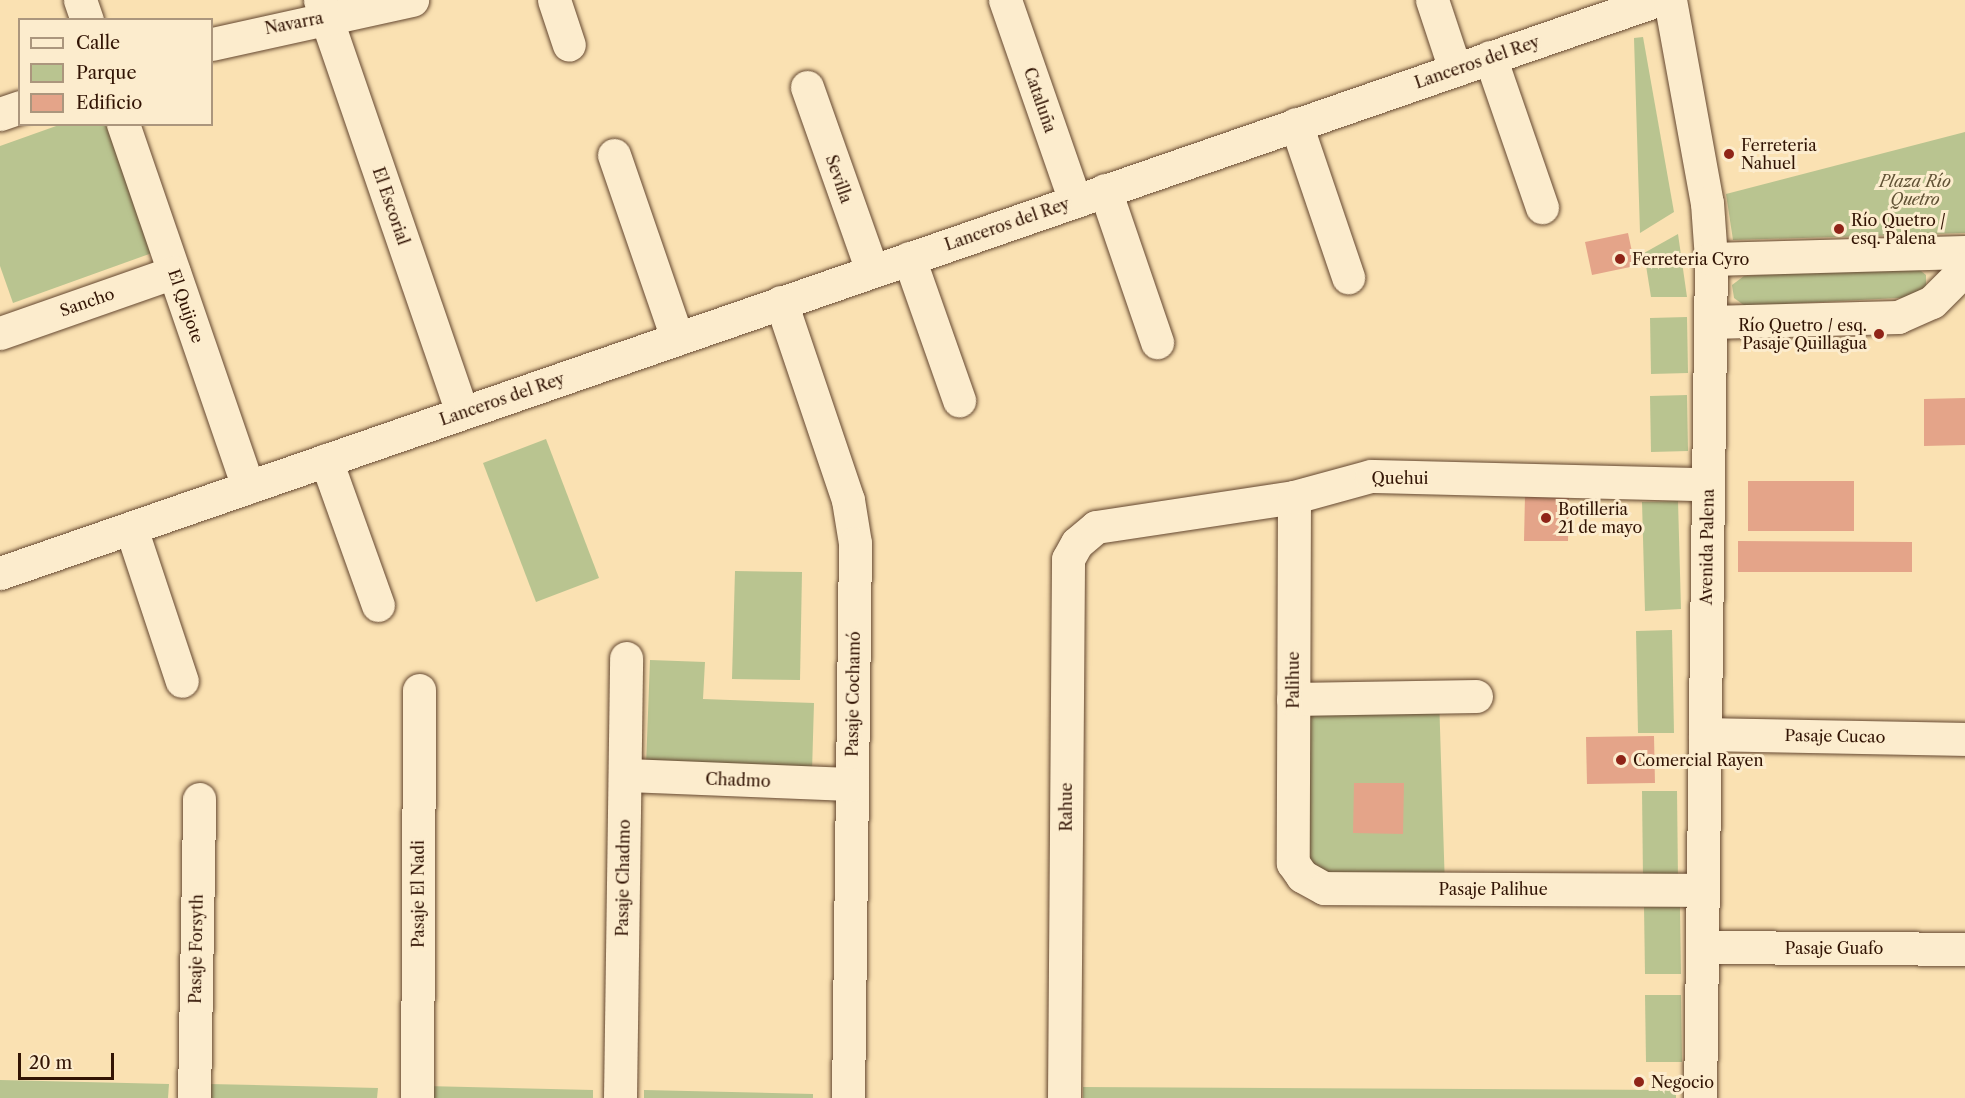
<!DOCTYPE html>
<meta charset="utf-8">
<style>
body{margin:0}
#map{position:relative;width:1965px;height:1098px;overflow:hidden;background:#fae1b2;font-family:"Libre Caslon Text",serif}
div>[style]{position:absolute}
[style*='--x']{left:calc(var(--x)*1px);top:calc(var(--y)*1px);width:calc(var(--w)*1px);rotate:calc(var(--a)*1deg)}
.green>*{inset:0;background:#b9c490}
.building>*{inset:0;background:#e4a489}
.roads{filter:drop-shadow(0 0 2px #644730) drop-shadow(0 0 2px #644730)}
.street>*{height:33px;margin:-16.5px;padding:0 16.5px;transform-origin:16.5px;border-radius:16.5px;background:#fceccd}
.secondary>*{height:33px;margin:-16.5px;padding:0 16.5px;transform-origin:16.5px;border-radius:16.5px;background:#fceccd}
.dots>*{width:16px;height:16px;translate:-50% -50%;box-sizing:border-box;border:3px solid #fceccd;border-radius:50%}
span{translate:-50% -50%;white-space:nowrap;text-align:center;line-height:1.15;-webkit-text-stroke:6px #fceccd;paint-order:stroke}
.street-label{font-size:16px;color:#321404}
.poi-label{font-size:16px;color:#321404}
.left{translate:0 -50%;text-align:left}
.right{translate:-100% -50%;text-align:right}
.park-label{font-size:16px;color:#615235;font-style:italic}
.legend{position:absolute;left:18px;top:18px;width:195px;height:108px;box-sizing:border-box;background:#fceccd;border:2px solid #ab967d;margin:0;padding:8px 10px;list-style:none;font-size:18px;color:#321404}
.legend li{display:flex;align-items:center;gap:12px;height:30px}
.legend b{width:30px;border:2px solid #ab967d}
.scale{position:absolute;left:18px;top:1053px;width:96px;height:27px;box-sizing:border-box;border:3px solid #321404;border-top:0;padding-left:8px;font-size:18px;line-height:21px;white-space:nowrap;color:#321404;-webkit-text-stroke:4px #fceccd;paint-order:stroke}
</style>
<div id="map">
<div class="green">
<div style="clip-path:polygon(1643px 37px,1674px 212px,1640px 233px,1634px 38px)"></div>
<div style="clip-path:polygon(59px 125px,106px 125px,152px 253px,13px 303px,0 266px,0 146px)"></div>
<div style="clip-path:polygon(1965px 132px,1965px 233px,1733px 240px,1726px 194px)"></div>
<div style="clip-path:polygon(1678px 234px,1687px 297px,1651px 297px,1644px 253px)"></div>
<div style="clip-path:polygon(1916px 267px,1926px 275px,1926px 289px,1917px 297px,1745px 306px,1734px 298px,1732px 285px,1744px 276px)"></div>
<div style="clip-path:polygon(1687px 317px,1688px 373px,1651px 374px,1650px 318px)"></div>
<div style="clip-path:polygon(1687px 395px,1688px 451px,1651px 452px,1650px 396px)"></div>
<div style="clip-path:polygon(546px 439px,599px 578px,536px 602px,483px 463px)"></div>
<div style="clip-path:polygon(1678px 501px,1681px 609px,1645px 611px,1642px 502px)"></div>
<div style="clip-path:polygon(735px 571px,802px 572px,800px 680px,732px 679px)"></div>
<div style="clip-path:polygon(1672px 630px,1674px 733px,1638px 733px,1636px 631px)"></div>
<div style="clip-path:polygon(650px 660px,705px 662px,703px 699px,814px 703px,812px 772px,646px 766px)"></div>
<div style="clip-path:polygon(1439px 697px,1445px 889px,1302px 876px,1293px 699px)"></div>
<div style="clip-path:polygon(1642px 791px,1677px 791px,1678px 879px,1643px 879px)"></div>
<div style="clip-path:polygon(1680px 906px,1681px 974px,1645px 974px,1644px 907px)"></div>
<div style="clip-path:polygon(1645px 995px,1681px 995px,1682px 1062px,1646px 1062px)"></div>
<div style="clip-path:polygon(0 1080px,169px 1084px,168px 1098px,0 1098px)"></div>
<div style="clip-path:polygon(209px 1084px,378px 1088px,377px 1098px,209px 1098px)"></div>
<div style="clip-path:polygon(425px 1086px,593px 1090px,593px 1098px,424px 1098px)"></div>
<div style="clip-path:polygon(1083px 1087px,1676px 1090px,1676px 1098px,1083px 1098px)"></div>
<div style="clip-path:polygon(644px 1090px,813px 1094px,813px 1098px,644px 1098px)"></div>
</div>
<div class="building">
<div style="clip-path:polygon(1628px 233px,1635px 266px,1592px 275px,1585px 242px)"></div>
<div style="clip-path:polygon(1965px 398px,1965px 445px,1924px 446px,1924px 399px)"></div>
<div style="clip-path:polygon(1748px 481px,1854px 481px,1854px 531px,1748px 531px)"></div>
<div style="clip-path:polygon(1525px 495px,1569px 495px,1568px 541px,1524px 541px)"></div>
<div style="clip-path:polygon(1738px 541px,1912px 542px,1912px 572px,1738px 572px)"></div>
<div style="clip-path:polygon(1654px 736px,1655px 783px,1587px 784px,1586px 737px)"></div>
<div style="clip-path:polygon(1354px 783px,1404px 783px,1403px 834px,1353px 833px)"></div>
</div>
<div class="roads">
<div class="street">
<div style="--x:80;--y:0;--w:21;--a:71"></div>
<div style="--x:320;--y:0;--w:436;--a:71"></div>
<div style="--x:554;--y:0;--w:47;--a:71.6"></div>
<div style="--x:1005;--y:0;--w:213;--a:70.8"></div>
<div style="--x:1432;--y:0;--w:73;--a:71.6"></div>
<div style="--x:212;--y:44;--w:205;--a:-12.4"></div>
<div style="--x:1490;--y:57;--w:159;--a:70.9"></div>
<div style="--x:807;--y:87;--w:195;--a:70.5"></div>
<div style="--x:0;--y:114;--w:21;--a:-19"></div>
<div style="--x:123;--y:124;--w:384;--a:71"></div>
<div style="--x:1296;--y:124;--w:162;--a:71.2"></div>
<div style="--x:614;--y:155;--w:194;--a:71"></div>
<div style="--x:1105;--y:190;--w:161;--a:71.1"></div>
<div style="--x:909;--y:258;--w:151;--a:70.6"></div>
<div style="--x:781;--y:302;--w:209;--a:71.3"></div>
<div style="--x:848;--y:500;--w:44;--a:80.8"></div>
<div style="--x:855;--y:543;--w:555;--a:90.72"></div>
<div style="--x:0;--y:333;--w:184;--a:-19.3"></div>
<div style="--x:326;--y:460;--w:154;--a:70.3"></div>
<div style="--x:1294;--y:497;--w:366;--a:90.2"></div>
<div style="--x:1293;--y:863;--w:16;--a:55"></div>
<div style="--x:1302;--y:876;--w:25;--a:29"></div>
<div style="--x:1324;--y:888;--w:379;--a:0.3"></div>
<div style="--x:131;--y:528;--w:161;--a:71.6"></div>
<div style="--x:0;--y:573;--w:1754;--a:-19.07"></div>
<div style="--x:1293;--y:699;--w:183;--a:-0.9"></div>
<div style="--x:1705;--y:734;--w:260;--a:1.1"></div>
<div style="--x:625;--y:775;--w:227;--a:2.3"></div>
<div style="--x:1702;--y:947;--w:263;--a:0.4"></div>
<div style="--x:194;--y:1098;--w:299;--a:-89"></div>
<div style="--x:417;--y:1098;--w:408;--a:-89.7"></div>
<div style="--x:620;--y:1098;--w:440;--a:-89.2"></div>
<div style="--x:1064;--y:1098;--w:539;--a:-89.57"></div>
<div style="--x:1068;--y:559;--w:18;--a:-61"></div>
<div style="--x:1077;--y:543;--w:25;--a:-40"></div>
<div style="--x:1096;--y:527;--w:200;--a:-8.6"></div>
<div style="--x:1294;--y:497;--w:80;--a:-15.3"></div>
<div style="--x:1371;--y:476;--w:337;--a:1.4"></div>
</div>
<div class="secondary">
<div style="--x:1670;--y:0;--w:206;--a:79.7"></div>
<div style="--x:1707;--y:203;--w:56;--a:85.9"></div>
<div style="--x:1711;--y:259;--w:839;--a:90.75"></div>
<div style="--x:1711;--y:259;--w:254;--a:-1.6"></div>
<div style="--x:1710;--y:322;--w:188;--a:-1.5"></div>
<div style="--x:1898;--y:317;--w:37;--a:-24"></div>
<div style="--x:1932;--y:302;--w:47;--a:-45"></div>
</div>
</div>
<div class="dots">
<div style="left:1729px;top:154px;background:#8f2418"></div>
<div style="left:1839px;top:229px;background:#8f2418"></div>
<div style="left:1620px;top:259px;background:#8f2418"></div>
<div style="left:1879px;top:334px;background:#8f2418"></div>
<div style="left:1546px;top:518px;background:#8f2418"></div>
<div style="left:1621px;top:760px;background:#8f2418"></div>
<div style="left:1639px;top:1082px;background:#8f2418"></div>
</div>
<div class="street-label">
<span style="left:294px;top:23px;rotate:-11deg">Navarra</span>
<span style="left:1477px;top:62px;rotate:-19deg">Lanceros del Rey</span>
<span style="left:1040px;top:100px;rotate:71deg">Cataluña</span>
<span style="left:839px;top:179px;rotate:71deg">Sevilla</span>
<span style="left:391px;top:206px;rotate:71deg">El Escorial</span>
<span style="left:1007px;top:224px;rotate:-19deg">Lanceros del Rey</span>
<span style="left:87px;top:302px;rotate:-19deg">Sancho</span>
<span style="left:186px;top:306px;rotate:71deg">El Quijote</span>
<span style="left:502px;top:399px;rotate:-19deg">Lanceros del Rey</span>
<span style="left:1400px;top:478px">Quehui</span>
<span style="left:1707px;top:547px;rotate:-89deg">Avenida Palena</span>
<span style="left:1293px;top:680px;rotate:-90deg">Palihue</span>
<span style="left:853px;top:694px;rotate:-89deg">Pasaje Cochamó</span>
<span style="left:1835px;top:736px;rotate:1deg">Pasaje Cucao</span>
<span style="left:738px;top:780px;rotate:2deg">Chadmo</span>
<span style="left:1066px;top:807px;rotate:-90deg">Rahue</span>
<span style="left:623px;top:878px;rotate:-89deg">Pasaje Chadmo</span>
<span style="left:1493px;top:889px">Pasaje Palihue</span>
<span style="left:418px;top:894px;rotate:-90deg">Pasaje El Nadi</span>
<span style="left:1834px;top:948px">Pasaje Guafo</span>
<span style="left:196px;top:949px;rotate:-89deg">Pasaje Forsyth</span>
</div>
<div class="poi-label">
<span class="left" style="left:1741px;top:154px">Ferreteria<br>Nahuel</span>
<span class="left" style="left:1851px;top:229px">Río Quetro /<br>esq. Palena</span>
<span class="left" style="left:1632px;top:259px">Ferreteria Cyro</span>
<span class="right" style="left:1867px;top:334px">Río Quetro / esq.<br>Pasaje Quillagua</span>
<span class="left" style="left:1558px;top:518px">Botilleria<br>21 de mayo</span>
<span class="left" style="left:1633px;top:760px">Comercial Rayen</span>
<span class="left" style="left:1651px;top:1082px">Negocio</span>
</div>
<div class="park-label">
<span style="left:1915px;top:190px">Plaza Río<br>Quetro</span>
</div>
<ul class="legend">
<li><b style="height:8px;background:#fceccd"></b>Calle</li>
<li><b style="height:16px;background:#b9c490"></b>Parque</li>
<li><b style="height:16px;background:#e4a489"></b>Edificio</li>
</ul>
<div class="scale">20 m</div>
</div>
